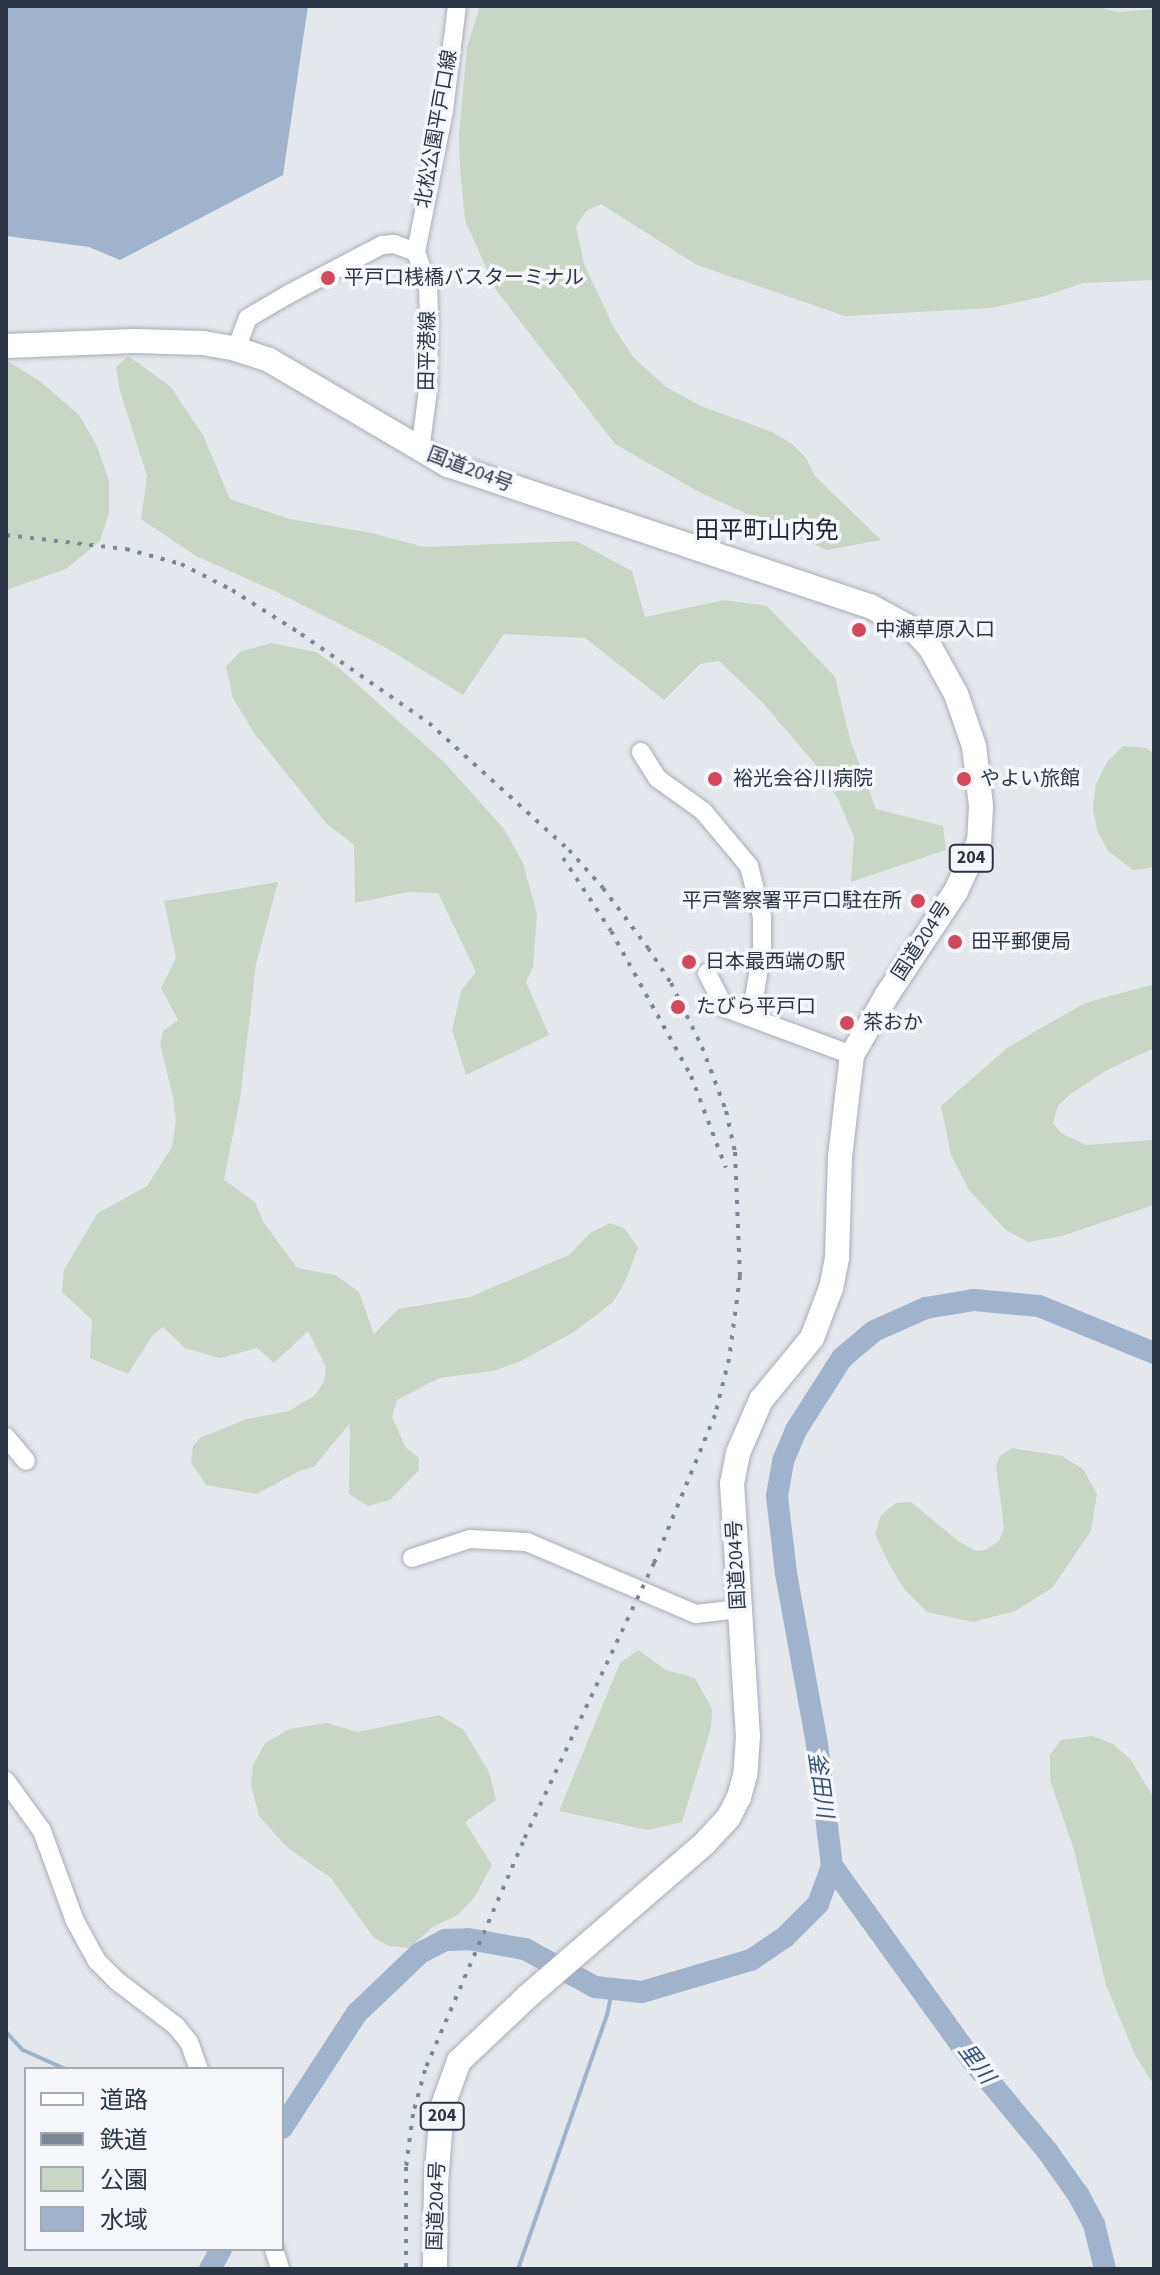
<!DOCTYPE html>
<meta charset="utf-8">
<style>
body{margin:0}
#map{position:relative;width:1160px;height:2275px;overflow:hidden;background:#e4e7ec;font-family:"Source Sans 3","Noto Sans JP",sans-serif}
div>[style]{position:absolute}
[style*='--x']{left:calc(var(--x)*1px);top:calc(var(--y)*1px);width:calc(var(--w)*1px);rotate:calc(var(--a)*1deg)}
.green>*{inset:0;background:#c9d6c5}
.water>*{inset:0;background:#9fb4cc}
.stream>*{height:4px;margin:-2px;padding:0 2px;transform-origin:2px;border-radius:2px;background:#9fb4cc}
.river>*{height:22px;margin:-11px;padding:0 11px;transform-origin:11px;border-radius:11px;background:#9fb4cc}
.roads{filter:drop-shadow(0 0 2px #a9aeb7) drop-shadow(0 0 2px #a9aeb7)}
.secondary>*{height:18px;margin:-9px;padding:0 9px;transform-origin:9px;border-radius:9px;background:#fff}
.highway>*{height:24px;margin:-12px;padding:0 12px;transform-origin:12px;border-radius:12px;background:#fff}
.rail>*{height:4px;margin-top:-2px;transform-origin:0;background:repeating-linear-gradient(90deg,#7d8696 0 4px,transparent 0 12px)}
.dots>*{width:22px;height:22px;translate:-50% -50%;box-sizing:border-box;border:4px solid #f4f6f9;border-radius:50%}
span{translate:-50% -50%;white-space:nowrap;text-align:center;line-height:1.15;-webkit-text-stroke:7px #f4f6f9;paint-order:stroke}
.shield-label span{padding:2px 6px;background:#f4f6f9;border:2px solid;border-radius:6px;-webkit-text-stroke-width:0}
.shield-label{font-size:18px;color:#2b3445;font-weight:700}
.street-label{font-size:20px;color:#2b3445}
.poi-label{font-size:20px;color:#2b3445}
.left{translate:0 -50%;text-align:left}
.right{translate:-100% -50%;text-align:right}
.water-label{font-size:22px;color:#34527a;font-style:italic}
.quarter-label{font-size:24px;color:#1d2536}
.frame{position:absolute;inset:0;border:8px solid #2b3445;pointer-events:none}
.legend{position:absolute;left:24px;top:2067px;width:260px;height:184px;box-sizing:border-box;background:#f4f6f9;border:2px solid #a4a8b1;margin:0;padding:10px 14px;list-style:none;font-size:24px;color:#2b3445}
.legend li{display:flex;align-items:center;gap:16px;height:40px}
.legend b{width:40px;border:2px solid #a4a8b1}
</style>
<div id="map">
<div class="green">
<div style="clip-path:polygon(480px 6px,1095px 6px,1118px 12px,1154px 9px,1154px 280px,1083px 283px,1045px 296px,991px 308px,845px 316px,697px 265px,601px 204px,586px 211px,576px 226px,584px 264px,613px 326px,633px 357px,666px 387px,701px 406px,772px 432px,791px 443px,806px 458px,815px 476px,881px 540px,827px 550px,699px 492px,615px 444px,496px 290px,465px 220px,460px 169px,459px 133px,467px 47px)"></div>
<div style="clip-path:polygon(128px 356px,170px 386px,203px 435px,230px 499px,290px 519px,372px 533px,424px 547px,576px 541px,632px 571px,645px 617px,724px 600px,767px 606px,835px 677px,850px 739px,876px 809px,943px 826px,946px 850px,851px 882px,854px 837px,838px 799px,816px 765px,762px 702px,719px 661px,700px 664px,664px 700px,585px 638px,504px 634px,463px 695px,383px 646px,277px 592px,196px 556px,141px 519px,147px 476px,120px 391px,116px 367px)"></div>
<div style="clip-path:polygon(6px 360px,41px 382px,79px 415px,97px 446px,109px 481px,109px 513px,100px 541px,66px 569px,6px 590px)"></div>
<div style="clip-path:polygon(271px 643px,316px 652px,339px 668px,444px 762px,504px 829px,523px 863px,537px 914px,533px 967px,526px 982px,549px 1035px,466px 1075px,452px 1030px,461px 991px,476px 972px,438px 893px,408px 892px,355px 903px,354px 845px,326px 823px,254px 733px,233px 698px,226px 667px,240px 652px)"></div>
<div style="clip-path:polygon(1123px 746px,1146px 748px,1154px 754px,1154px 865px,1150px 868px,1133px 870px,1108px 851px,1097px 830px,1093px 808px,1096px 784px,1107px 762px)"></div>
<div style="clip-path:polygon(278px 882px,256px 964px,240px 1099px,224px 1180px,255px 1202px,264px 1223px,297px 1268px,335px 1275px,359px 1292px,374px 1334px,398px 1309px,470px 1297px,569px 1255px,590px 1233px,610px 1223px,625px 1229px,638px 1248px,625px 1282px,613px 1302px,574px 1332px,521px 1361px,493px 1371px,439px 1378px,397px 1400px,392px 1417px,406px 1448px,419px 1458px,419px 1470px,390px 1500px,368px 1506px,349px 1494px,350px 1423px,314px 1467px,299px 1471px,257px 1494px,206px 1485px,191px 1462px,193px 1446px,200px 1438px,247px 1419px,289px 1411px,314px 1396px,324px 1382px,326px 1367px,308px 1331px,274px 1363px,257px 1348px,220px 1358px,185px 1348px,163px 1327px,152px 1336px,128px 1374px,90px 1358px,92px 1320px,62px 1292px,64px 1270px,97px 1214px,147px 1186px,172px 1147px,176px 1121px,173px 1097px,160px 1044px,163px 1031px,178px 1020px,161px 988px,176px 958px,164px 901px)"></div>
<div style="clip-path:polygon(1154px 984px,1154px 1048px,1107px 1070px,1069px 1095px,1058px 1106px,1053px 1123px,1061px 1133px,1086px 1145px,1154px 1140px,1154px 1205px,1062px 1236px,1028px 1242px,1006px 1230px,969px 1190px,951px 1155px,941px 1106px,1007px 1048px,1039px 1029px,1085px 1003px)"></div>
<div style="clip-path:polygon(1012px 1448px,1062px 1456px,1083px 1469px,1097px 1494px,1091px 1531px,1052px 1588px,1015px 1611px,973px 1622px,927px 1612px,904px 1589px,888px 1562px,875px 1534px,881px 1515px,896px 1503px,911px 1502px,958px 1541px,976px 1551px,986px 1550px,999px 1541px,1004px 1528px,996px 1466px,1000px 1456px)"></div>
<div style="clip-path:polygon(638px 1650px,666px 1670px,695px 1678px,712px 1709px,711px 1728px,682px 1822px,648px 1830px,559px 1811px,620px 1663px)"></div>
<div style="clip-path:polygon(439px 1715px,464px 1730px,489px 1772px,496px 1800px,465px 1822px,492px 1865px,474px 1898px,458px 1915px,434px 1926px,409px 1948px,389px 1946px,374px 1938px,331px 1878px,288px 1848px,259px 1816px,251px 1785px,253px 1765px,265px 1743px,290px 1729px,326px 1723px,358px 1732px)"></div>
<div style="clip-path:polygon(1092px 1736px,1113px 1744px,1130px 1759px,1154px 1798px,1154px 2085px,1135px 2055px,1106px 1985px,1074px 1850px,1050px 1780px,1050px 1755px,1061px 1740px)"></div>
</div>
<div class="water">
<div style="clip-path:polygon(6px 6px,308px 6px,283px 175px,120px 260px,89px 247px,6px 236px)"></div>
</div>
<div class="stream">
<div style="--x:6;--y:2032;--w:25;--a:47"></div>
<div style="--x:23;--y:2050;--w:46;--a:24.3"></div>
<div style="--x:282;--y:2126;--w:1;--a:0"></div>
<div style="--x:518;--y:2269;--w:269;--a:-70.7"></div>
<div style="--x:607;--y:2015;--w:25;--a:-78"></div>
</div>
<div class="river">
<div style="--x:832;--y:1866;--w:244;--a:54.2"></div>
<div style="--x:975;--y:2064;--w:114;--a:50.3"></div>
<div style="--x:1048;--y:2152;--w:54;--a:54.8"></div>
<div style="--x:1079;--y:2196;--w:32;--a:62"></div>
<div style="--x:1094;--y:2224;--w:46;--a:76.3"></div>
<div style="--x:282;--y:2128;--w:137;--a:-56.9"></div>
<div style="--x:357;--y:2013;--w:87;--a:-43.6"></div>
<div style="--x:420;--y:1953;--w:28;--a:-27"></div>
<div style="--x:445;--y:1940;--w:23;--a:-2"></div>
<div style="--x:468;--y:1939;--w:58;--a:10"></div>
<div style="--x:525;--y:1949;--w:80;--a:28.5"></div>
<div style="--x:595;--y:1987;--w:47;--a:6.1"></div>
<div style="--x:642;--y:1992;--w:114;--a:-16.4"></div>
<div style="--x:751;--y:1960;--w:41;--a:-34.1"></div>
<div style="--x:785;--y:1937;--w:47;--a:-45"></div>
<div style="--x:818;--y:1904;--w:40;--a:-69.8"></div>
<div style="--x:832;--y:1866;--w:123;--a:-97"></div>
<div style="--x:817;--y:1744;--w:174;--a:-100.3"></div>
<div style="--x:786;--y:1573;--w:78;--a:-96.7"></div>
<div style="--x:777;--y:1496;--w:36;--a:-80"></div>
<div style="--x:783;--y:1461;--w:34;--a:-67"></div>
<div style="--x:796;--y:1430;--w:85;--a:-57.4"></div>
<div style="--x:842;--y:1358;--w:42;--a:-40.2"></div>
<div style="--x:874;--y:1331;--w:57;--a:-23.9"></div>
<div style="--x:926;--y:1308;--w:49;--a:-9.5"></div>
<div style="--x:974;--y:1300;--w:65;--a:5.3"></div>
<div style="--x:1039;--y:1306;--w:124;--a:22.2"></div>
<div style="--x:210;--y:2269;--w:23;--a:-61"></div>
</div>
<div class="roads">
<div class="secondary">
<div style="--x:416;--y:252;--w:145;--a:-78.8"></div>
<div style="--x:444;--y:110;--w:105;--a:-82.9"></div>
<div style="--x:416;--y:252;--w:36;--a:71"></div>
<div style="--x:428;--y:286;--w:31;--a:88"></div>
<div style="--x:429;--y:317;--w:73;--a:90.8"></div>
<div style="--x:428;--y:390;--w:62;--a:97.5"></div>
<div style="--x:236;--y:349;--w:33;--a:-69"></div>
<div style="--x:248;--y:318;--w:45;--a:-30.5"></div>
<div style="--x:287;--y:295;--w:107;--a:-27.8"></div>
<div style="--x:382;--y:245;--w:12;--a:-5"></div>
<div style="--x:394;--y:244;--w:23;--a:20"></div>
<div style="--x:641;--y:752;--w:31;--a:58"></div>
<div style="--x:657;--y:778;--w:57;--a:35.7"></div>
<div style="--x:703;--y:811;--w:72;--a:50.1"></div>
<div style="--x:749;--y:866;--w:53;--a:75.7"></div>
<div style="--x:762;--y:917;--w:34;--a:90"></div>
<div style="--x:762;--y:951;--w:67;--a:99.5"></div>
<div style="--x:707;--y:973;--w:39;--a:63"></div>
<div style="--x:725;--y:1008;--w:135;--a:20.3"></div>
<div style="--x:6;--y:1437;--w:31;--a:50"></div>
<div style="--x:412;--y:1558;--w:61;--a:-18.1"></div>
<div style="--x:470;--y:1539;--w:57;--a:3"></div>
<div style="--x:527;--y:1542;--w:184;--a:23.1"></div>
<div style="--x:696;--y:1614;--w:43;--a:-6.6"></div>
<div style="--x:6;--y:1781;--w:62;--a:54.2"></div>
<div style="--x:42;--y:1831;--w:96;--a:69.9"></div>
<div style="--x:75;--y:1921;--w:46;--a:61.2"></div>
<div style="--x:97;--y:1961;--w:28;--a:45"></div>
<div style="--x:117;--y:1981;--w:74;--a:37.3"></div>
<div style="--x:176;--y:2026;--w:21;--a:51"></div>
<div style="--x:189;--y:2042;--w:29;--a:70"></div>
<div style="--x:274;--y:2249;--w:21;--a:73"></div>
</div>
<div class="highway">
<div style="--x:6;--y:346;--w:128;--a:-2.2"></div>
<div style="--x:134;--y:341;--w:69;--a:1.7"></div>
<div style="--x:203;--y:343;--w:34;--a:10"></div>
<div style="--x:236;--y:349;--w:35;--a:18"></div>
<div style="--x:269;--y:360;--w:208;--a:30.4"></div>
<div style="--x:448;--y:465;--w:445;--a:18.5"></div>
<div style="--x:870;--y:606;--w:50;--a:28.6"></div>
<div style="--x:914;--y:630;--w:23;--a:47"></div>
<div style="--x:930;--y:647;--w:54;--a:61"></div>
<div style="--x:956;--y:694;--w:55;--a:70.9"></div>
<div style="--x:974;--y:746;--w:60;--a:83.3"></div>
<div style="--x:981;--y:806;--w:35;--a:93"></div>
<div style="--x:979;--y:841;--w:55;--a:114.7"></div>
<div style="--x:956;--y:891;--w:125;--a:123.6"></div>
<div style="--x:887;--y:995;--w:69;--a:120.3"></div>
<div style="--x:852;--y:1055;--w:103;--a:96.7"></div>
<div style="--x:840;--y:1157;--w:101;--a:91.7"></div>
<div style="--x:837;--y:1258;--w:31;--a:101"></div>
<div style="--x:831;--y:1288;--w:53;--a:110.8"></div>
<div style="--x:812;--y:1338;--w:80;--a:129.4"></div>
<div style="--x:761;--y:1400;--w:58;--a:113.5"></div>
<div style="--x:738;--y:1453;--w:31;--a:101"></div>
<div style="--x:732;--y:1483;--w:254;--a:86.4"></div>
<div style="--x:748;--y:1736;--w:39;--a:94"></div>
<div style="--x:745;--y:1775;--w:23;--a:105"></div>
<div style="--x:739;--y:1797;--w:22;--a:117"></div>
<div style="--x:729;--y:1817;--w:37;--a:133"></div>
<div style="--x:704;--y:1844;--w:233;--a:139.2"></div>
<div style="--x:528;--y:1996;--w:95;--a:136.7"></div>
<div style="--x:459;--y:2061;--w:50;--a:109.9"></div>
<div style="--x:442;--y:2108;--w:75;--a:94.6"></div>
<div style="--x:436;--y:2183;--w:86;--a:90.7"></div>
</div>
</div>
<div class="rail">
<div style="--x:6;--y:535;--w:121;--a:6.7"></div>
<div style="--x:126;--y:549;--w:57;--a:15.3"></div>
<div style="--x:181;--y:564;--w:57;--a:27"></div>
<div style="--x:232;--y:590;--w:82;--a:32.5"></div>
<div style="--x:301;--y:634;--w:156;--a:34.8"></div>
<div style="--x:429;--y:723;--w:189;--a:42.2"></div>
<div style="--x:569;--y:850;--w:51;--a:48.2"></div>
<div style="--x:603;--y:888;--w:75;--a:53.1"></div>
<div style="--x:648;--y:948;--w:42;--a:56.7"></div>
<div style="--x:671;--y:983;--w:71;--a:64.2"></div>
<div style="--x:702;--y:1047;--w:68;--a:69.4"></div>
<div style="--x:726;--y:1111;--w:42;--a:77.6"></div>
<div style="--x:735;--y:1152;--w:124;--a:87.7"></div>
<div style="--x:740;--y:1276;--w:84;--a:97.5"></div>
<div style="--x:729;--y:1359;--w:58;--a:104"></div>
<div style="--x:715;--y:1415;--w:160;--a:112.4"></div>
<div style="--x:654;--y:1563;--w:308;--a:115.2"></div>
<div style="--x:523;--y:1842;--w:248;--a:113.3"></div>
<div style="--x:425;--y:2070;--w:46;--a:105.3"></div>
<div style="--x:413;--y:2114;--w:53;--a:97.5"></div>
<div style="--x:406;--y:2167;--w:102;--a:90"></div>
<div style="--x:563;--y:858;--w:87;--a:56.7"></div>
<div style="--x:611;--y:931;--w:166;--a:61.1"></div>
<div style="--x:691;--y:1076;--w:98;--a:69.2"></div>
</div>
<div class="dots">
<div style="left:328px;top:278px;background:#d1495b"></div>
<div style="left:859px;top:630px;background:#d1495b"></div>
<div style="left:715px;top:779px;background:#d1495b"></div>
<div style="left:964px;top:779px;background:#d1495b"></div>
<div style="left:918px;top:901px;background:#d1495b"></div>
<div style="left:955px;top:942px;background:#d1495b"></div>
<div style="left:689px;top:962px;background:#d1495b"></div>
<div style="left:678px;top:1007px;background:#d1495b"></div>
<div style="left:847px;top:1023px;background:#d1495b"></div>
</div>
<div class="shield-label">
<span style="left:971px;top:858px">204</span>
<span style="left:442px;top:2116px">204</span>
</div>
<div class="street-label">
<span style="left:437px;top:129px;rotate:-80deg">北松公園平戸口線</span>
<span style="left:428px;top:351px;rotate:-89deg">田平港線</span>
<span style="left:470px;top:470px;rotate:21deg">国道204号</span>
<span style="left:922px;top:941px;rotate:-57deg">国道204号</span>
<span style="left:737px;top:1565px;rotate:-93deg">国道204号</span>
<span style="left:437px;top:2206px;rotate:-88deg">国道204号</span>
</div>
<div class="poi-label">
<span class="left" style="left:344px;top:278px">平戸口桟橋バスターミナル</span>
<span class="left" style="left:875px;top:630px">中瀬草原入口</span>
<span class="left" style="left:733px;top:779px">裕光会谷川病院</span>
<span class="left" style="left:980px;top:779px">やよい旅館</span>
<span class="right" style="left:902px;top:901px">平戸警察署平戸口駐在所</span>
<span class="left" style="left:971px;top:942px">田平郵便局</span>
<span class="left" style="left:705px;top:962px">日本最西端の駅</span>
<span class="left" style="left:696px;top:1007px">たびら平戸口</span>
<span class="left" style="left:863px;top:1023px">茶おか</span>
</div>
<div class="water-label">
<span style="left:820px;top:1785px;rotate:82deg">釜田川</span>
<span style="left:976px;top:2064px;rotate:53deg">里川</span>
</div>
<div class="quarter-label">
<span style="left:767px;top:531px">田平町山内免</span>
</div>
<div class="frame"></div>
<ul class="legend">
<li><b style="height:10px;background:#fff"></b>道路</li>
<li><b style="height:10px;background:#7d8696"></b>鉄道</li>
<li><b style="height:22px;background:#c9d6c5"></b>公園</li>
<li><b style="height:22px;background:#9fb4cc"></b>水域</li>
</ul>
</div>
